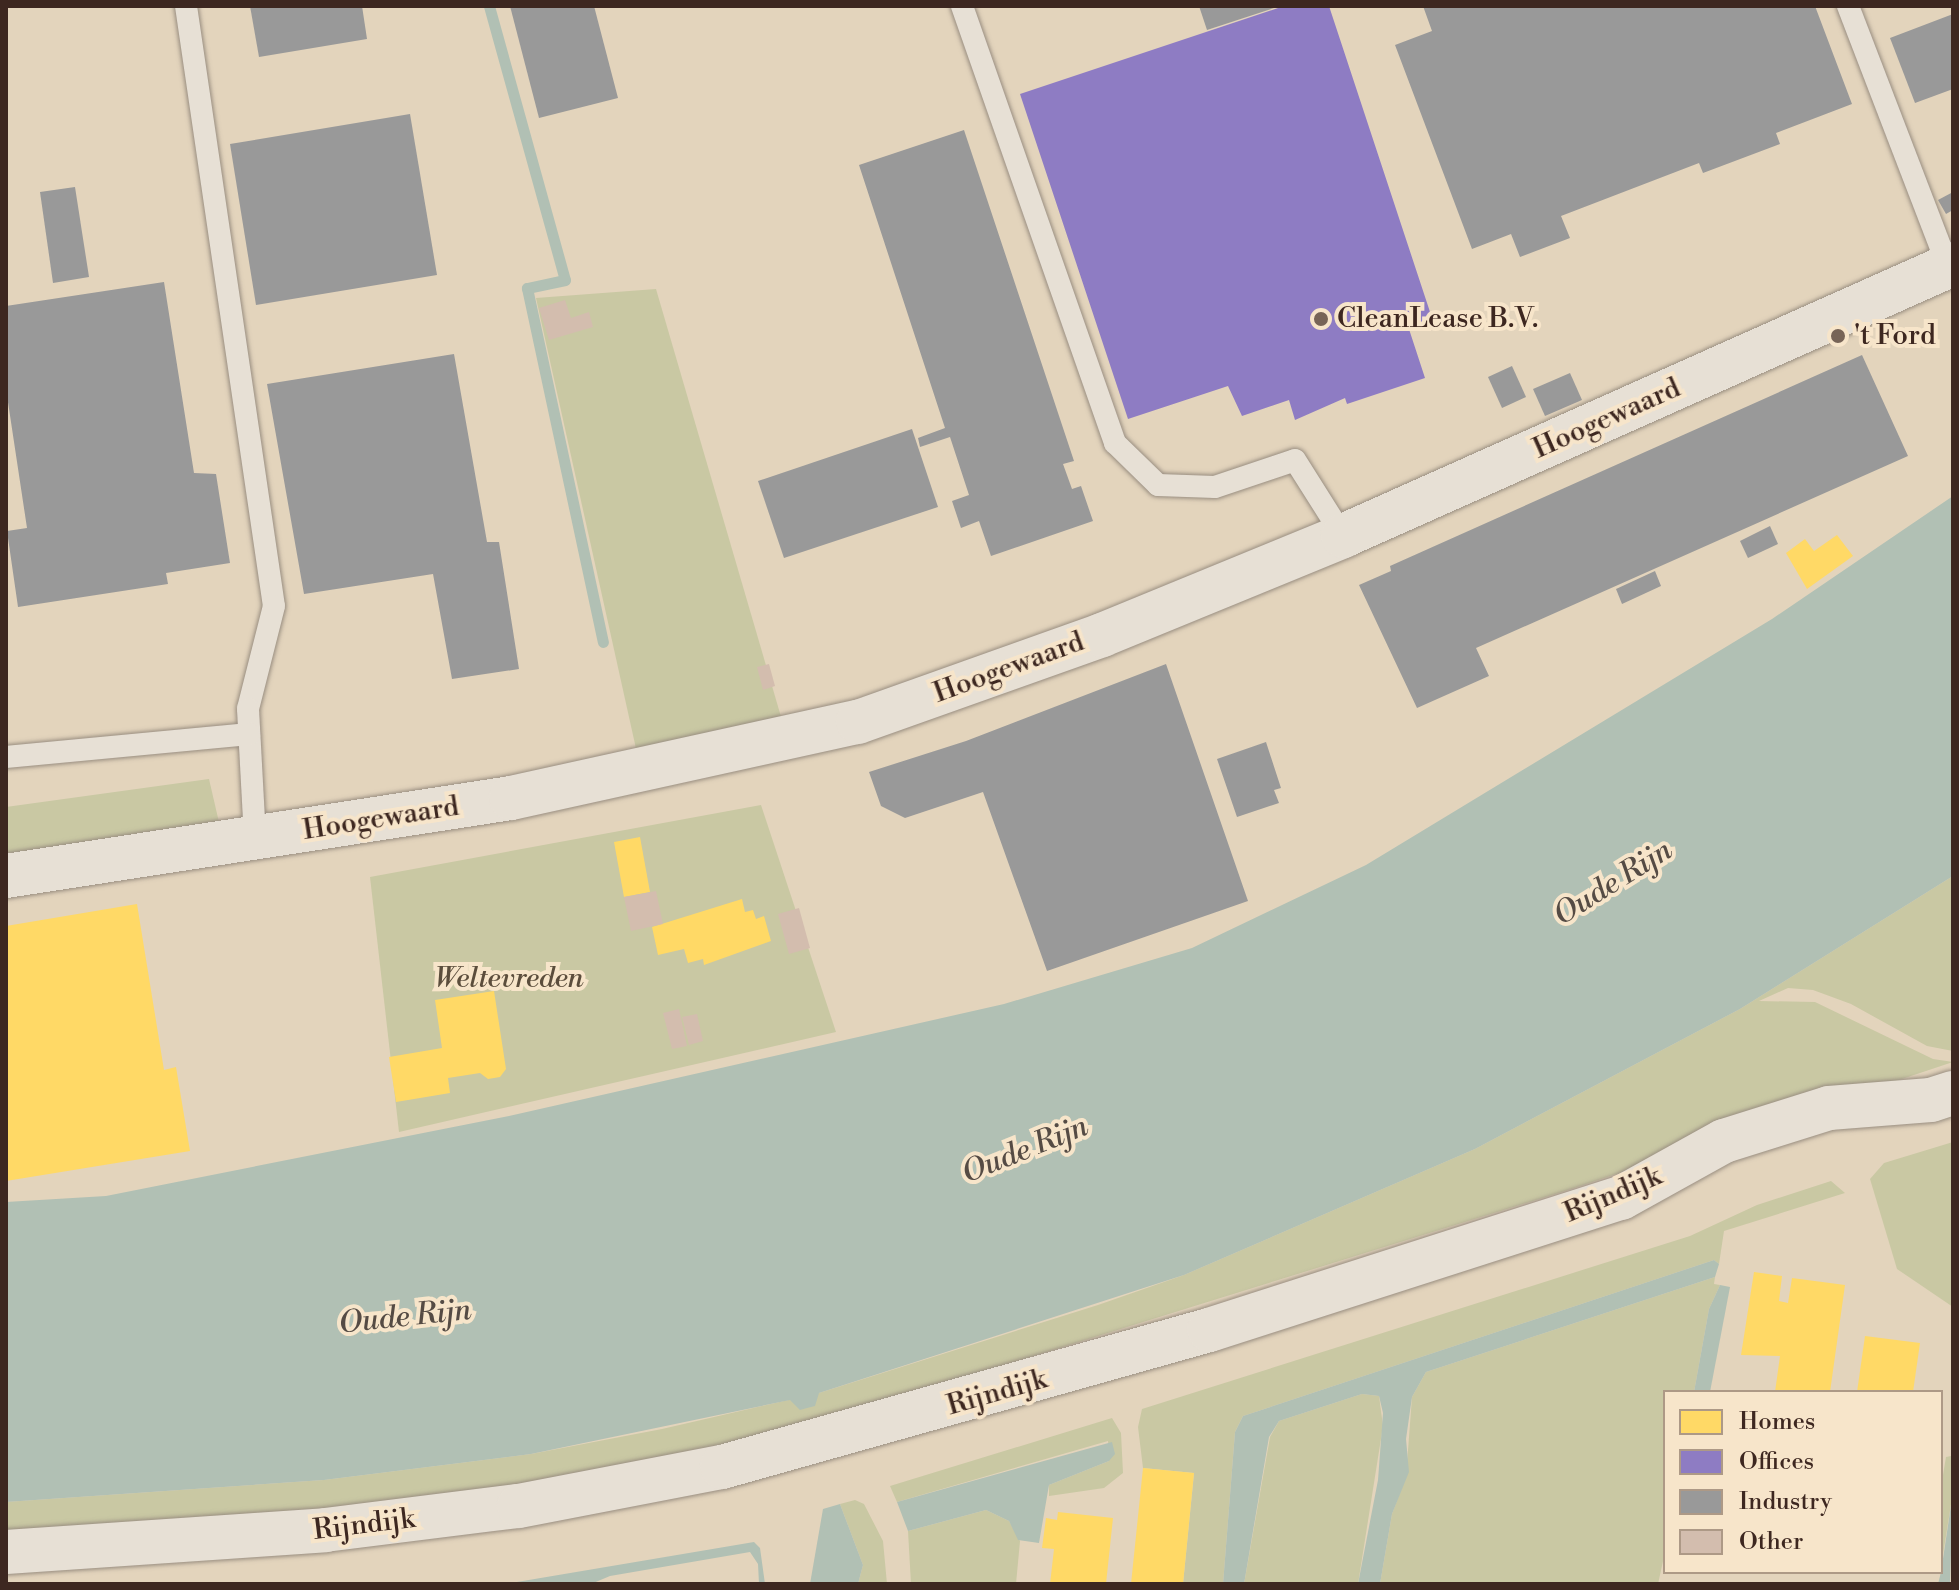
<!DOCTYPE html>
<style>
body{margin:0}
#map{position:relative;width:1959px;height:1590px;overflow:hidden;background:#e3d4bc;font-family:"Libre Bodoni",serif}
div>[style]{position:absolute}
[style*='--x']{left:calc(var(--x)*1px);top:calc(var(--y)*1px);width:calc(var(--w)*1px);rotate:calc(var(--a)*1deg)}
.green>*{inset:0;background:#c9c8a3}
.water>*{inset:0;background:#b1c0b4}
.homes>*{inset:0;background:#ffd966}
.offices>*{inset:0;background:#8e7cc3}
.industry>*{inset:0;background:#999}
.stream>*{height:11px;margin:-5.5px;padding:0 5.5px;transform-origin:5.5px;border-radius:5.5px;background:#b1c0b4}
.building>*{inset:0;background:#d3bdae}
.roads{filter:drop-shadow(0 0 2px #998e81) drop-shadow(0 0 2px #998e81)}
.lane>*{height:22px;margin:-11px;padding:0 11px;transform-origin:11px;border-radius:11px;background:#e7e0d5}
.secondary>*{height:44px;margin:-22px;padding:0 22px;transform-origin:22px;border-radius:22px;background:#e7e0d5}
.dots>*{width:22px;height:22px;translate:-50% -50%;box-sizing:border-box;border:4px solid #f7e5ca;border-radius:50%}
span{translate:-50% -50%;white-space:nowrap;text-align:center;line-height:1.15;-webkit-text-stroke:8px #f7e5ca;paint-order:stroke}
.poi-label{font-size:28px;color:#3d2720}
.left{translate:0 -50%;text-align:left}
.street-label{font-size:28px;color:#3d2720}
.park-label{font-size:28px;color:#5b4d3c;font-style:italic}
.water-label{font-size:30px;color:#554b44;font-style:italic}
.frame{position:absolute;inset:0;border:8px solid #3d2720;pointer-events:none}
.legend{position:absolute;left:1663px;top:1390px;width:280px;height:184px;box-sizing:border-box;background:#f7e5ca;border:2px solid #ad9986;margin:0;padding:10px 14px;list-style:none;font-size:24px;color:#3d2720}
.legend li{display:flex;align-items:center;gap:16px;height:40px}
.legend b{width:40px;border:2px solid #ad9986}
</style>
<div id="map">
<div class="green">
<div style="clip-path:polygon(656px 289px,784px 727px,637px 753px,536px 298px)"></div>
<div style="clip-path:polygon(209px 779px,221px 831px,6px 853px,6px 807px)"></div>
<div style="clip-path:polygon(761px 805px,836px 1032px,399px 1132px,370px 877px)"></div>
<div style="clip-path:polygon(1953px 876px,1953px 1051px,1927px 1046px,1851px 1004px,1813px 990px,1788px 988px,1759px 1001px,1815px 1002px,1933px 1059px,1953px 1062px,1568px 1190px,863px 1409px,687px 1455px,366px 1510px,6px 1534px,6px 1502px,324px 1480px,531px 1454px,662px 1429px,819px 1393px,1098px 1305px,1184px 1275px,1475px 1149px,1740px 1009px)"></div>
<div style="clip-path:polygon(1953px 1142px,1953px 1307px,1897px 1269px,1870px 1179px,1884px 1163px)"></div>
<div style="clip-path:polygon(1831px 1181px,1845px 1193px,1724px 1231px,1719px 1264px,1714px 1260px,1243px 1416px,1235px 1432px,1223px 1584px,1183px 1584px,1194px 1473px,1143px 1468px,1138px 1427px,1142px 1409px,1690px 1236px,1757px 1205px)"></div>
<div style="clip-path:polygon(1715px 1277px,1714px 1284px,1720px 1285px,1709px 1309px,1694px 1392px,1665px 1392px,1665px 1552px,1658px 1584px,1380px 1584px,1392px 1514px,1406px 1477px,1412px 1397px,1426px 1372px)"></div>
<div style="clip-path:polygon(1362px 1394px,1379px 1396px,1383px 1426px,1358px 1584px,1244px 1584px,1270px 1437px,1279px 1421px)"></div>
<div style="clip-path:polygon(1112px 1418px,1121px 1433px,1123px 1473px,1104px 1488px,1049px 1496px,1049px 1485px,1109px 1461px,1108px 1441px,897px 1502px,890px 1486px)"></div>
<div style="clip-path:polygon(1951px 1456px,1953px 1492px,1941px 1567px,1941px 1487px,1946px 1457px)"></div>
<div style="clip-path:polygon(855px 1500px,864px 1504px,883px 1541px,887px 1584px,858px 1584px,863px 1565px,840px 1504px)"></div>
<div style="clip-path:polygon(986px 1510px,1009px 1521px,1020px 1541px,1016px 1584px,911px 1584px,908px 1531px)"></div>
</div>
<div class="water">
<div style="clip-path:polygon(1953px 496px,1953px 876px,1740px 1009px,1475px 1149px,1184px 1275px,819px 1393px,815px 1406px,807px 1408px,800px 1410px,790px 1400px,531px 1454px,324px 1480px,6px 1502px,6px 1202px,106px 1196px,509px 1116px,1004px 1004px,1192px 948px,1366px 865px,1772px 619px)"></div>
<div style="clip-path:polygon(1714px 1260px,1719px 1264px,1715px 1277px,1426px 1372px,1412px 1397px,1406px 1439px,1409px 1472px,1392px 1514px,1380px 1584px,1358px 1584px,1378px 1480px,1383px 1413px,1379px 1396px,1362px 1394px,1279px 1421px,1269px 1437px,1244px 1584px,1223px 1584px,1235px 1432px,1243px 1416px)"></div>
<div style="clip-path:polygon(1720px 1285px,1730px 1287px,1710px 1392px,1694px 1392px,1709px 1309px)"></div>
<div style="clip-path:polygon(1112px 1442px,1115px 1454px,1109px 1461px,1049px 1485px,1039px 1543px,1018px 1540px,1009px 1521px,986px 1510px,908px 1531px,897px 1502px)"></div>
<div style="clip-path:polygon(1953px 1492px,1950px 1584px,1938px 1584px,1941px 1572px)"></div>
<div style="clip-path:polygon(840px 1504px,863px 1565px,858px 1584px,810px 1584px,823px 1509px)"></div>
<div style="clip-path:polygon(754px 1542px,760px 1548px,765px 1584px,759px 1584px,758px 1564px,750px 1552px,610px 1576px,591px 1584px,505px 1584px)"></div>
</div>
<div class="homes">
<div style="clip-path:polygon(1837px 535px,1853px 556px,1807px 589px,1786px 553px,1805px 539px,1814px 551px)"></div>
<div style="clip-path:polygon(640px 837px,650px 892px,624px 897px,614px 842px)"></div>
<div style="clip-path:polygon(742px 899px,745px 912px,753px 910px,756px 919px,764px 916px,771px 941px,704px 965px,703px 959px,688px 963px,684px 949px,658px 955px,652px 927px)"></div>
<div style="clip-path:polygon(137px 904px,164px 1070px,176px 1067px,190px 1151px,6px 1181px,6px 926px)"></div>
<div style="clip-path:polygon(494px 991px,506px 1069px,500px 1077px,488px 1079px,480px 1073px,448px 1078px,450px 1093px,396px 1102px,389px 1057px,442px 1048px,435px 1000px)"></div>
<div style="clip-path:polygon(1754px 1272px,1782px 1276px,1779px 1301px,1788px 1303px,1792px 1278px,1845px 1285px,1830px 1392px,1775px 1392px,1780px 1356px,1741px 1355px)"></div>
<div style="clip-path:polygon(1865px 1336px,1920px 1343px,1913px 1392px,1857px 1392px)"></div>
<div style="clip-path:polygon(1143px 1468px,1194px 1473px,1183px 1584px,1131px 1584px)"></div>
<div style="clip-path:polygon(1058px 1512px,1113px 1518px,1106px 1584px,1050px 1584px,1054px 1549px,1042px 1548px,1046px 1518px,1057px 1520px)"></div>
</div>
<div class="offices">
<div style="clip-path:polygon(1284px 6px,1329px 6px,1432px 318px,1408px 326px,1425px 378px,1347px 404px,1345px 398px,1295px 420px,1289px 400px,1242px 416px,1228px 386px,1128px 419px,1020px 94px)"></div>
</div>
<div class="industry">
<div style="clip-path:polygon(250px 6px,362px 6px,367px 39px,259px 57px)"></div>
<div style="clip-path:polygon(510px 6px,594px 6px,618px 98px,539px 118px)"></div>
<div style="clip-path:polygon(1199px 6px,1277px 6px,1277px 7px,1207px 30px)"></div>
<div style="clip-path:polygon(1423px 6px,1815px 6px,1852px 104px,1776px 133px,1780px 144px,1703px 173px,1699px 163px,1561px 216px,1570px 238px,1520px 257px,1511px 234px,1472px 249px,1395px 45px,1432px 31px)"></div>
<div style="clip-path:polygon(1953px 14px,1953px 89px,1915px 103px,1890px 38px)"></div>
<div style="clip-path:polygon(410px 114px,437px 275px,256px 305px,230px 144px)"></div>
<div style="clip-path:polygon(964px 130px,1074px 461px,1063px 464px,1072px 489px,1081px 486px,1093px 521px,991px 556px,979px 521px,961px 528px,952px 501px,969px 495px,950px 437px,920px 447px,918px 438px,945px 428px,859px 165px)"></div>
<div style="clip-path:polygon(75px 187px,89px 277px,53px 283px,40px 192px)"></div>
<div style="clip-path:polygon(1953px 192px,1953px 210px,1946px 214px,1938px 200px)"></div>
<div style="clip-path:polygon(164px 282px,194px 473px,216px 474px,230px 563px,166px 573px,168px 584px,18px 607px,7px 531px,27px 528px,6px 389px,6px 306px)"></div>
<div style="clip-path:polygon(454px 354px,487px 542px,499px 542px,519px 669px,452px 679px,433px 574px,304px 594px,267px 384px)"></div>
<div style="clip-path:polygon(1862px 355px,1908px 456px,1476px 648px,1489px 676px,1417px 708px,1359px 585px,1391px 571px,1390px 566px)"></div>
<div style="clip-path:polygon(1512px 366px,1526px 397px,1502px 408px,1488px 377px)"></div>
<div style="clip-path:polygon(1570px 373px,1582px 400px,1545px 416px,1533px 389px)"></div>
<div style="clip-path:polygon(912px 429px,938px 507px,784px 558px,758px 481px)"></div>
<div style="clip-path:polygon(1770px 526px,1778px 544px,1748px 558px,1740px 541px)"></div>
<div style="clip-path:polygon(1655px 571px,1661px 586px,1622px 604px,1616px 589px)"></div>
<div style="clip-path:polygon(1166px 664px,1248px 901px,1047px 971px,983px 792px,905px 818px,881px 806px,869px 772px,966px 741px)"></div>
<div style="clip-path:polygon(1266px 742px,1281px 788px,1274px 790px,1279px 803px,1237px 817px,1217px 759px)"></div>
</div>
<div class="stream">
<div style="--x:489;--y:6;--w:284;--a:74.5"></div>
<div style="--x:565;--y:280;--w:39;--a:168"></div>
<div style="--x:527;--y:288;--w:362;--a:77.9"></div>
</div>
<div class="building">
<div style="clip-path:polygon(565px 300px,571px 318px,589px 312px,593px 327px,549px 340px,539px 308px)"></div>
<div style="clip-path:polygon(769px 664px,775px 686px,763px 690px,757px 667px)"></div>
<div style="clip-path:polygon(656px 891px,663px 924px,631px 931px,624px 897px)"></div>
<div style="clip-path:polygon(799px 908px,810px 948px,789px 954px,778px 914px)"></div>
<div style="clip-path:polygon(679px 1009px,687px 1046px,672px 1049px,663px 1013px)"></div>
<div style="clip-path:polygon(697px 1014px,703px 1041px,689px 1045px,682px 1017px)"></div>
</div>
<div class="roads">
<div class="lane">
<div style="--x:186;--y:6;--w:606;--a:81.66"></div>
<div style="--x:274;--y:606;--w:106;--a:104.2"></div>
<div style="--x:248;--y:709;--w:131;--a:86.9"></div>
<div style="--x:962;--y:6;--w:463;--a:70.7"></div>
<div style="--x:1115;--y:443;--w:60;--a:44.3"></div>
<div style="--x:1158;--y:485;--w:57;--a:2"></div>
<div style="--x:1215;--y:487;--w:84;--a:-18.6"></div>
<div style="--x:1295;--y:460;--w:90;--a:57.7"></div>
<div style="--x:1848;--y:6;--w:280;--a:69"></div>
<div style="--x:6;--y:757;--w:244;--a:-5.4"></div>
</div>
<div class="secondary">
<div style="--x:6;--y:876;--w:511;--a:-8.78"></div>
<div style="--x:511;--y:798;--w:355;--a:-12.4"></div>
<div style="--x:858;--y:722;--w:259;--a:-19.6"></div>
<div style="--x:1102;--y:635;--w:261;--a:-22.3"></div>
<div style="--x:1343;--y:536;--w:668;--a:-24.03"></div>
<div style="--x:6;--y:1552;--w:320;--a:-3.9"></div>
<div style="--x:325;--y:1530;--w:195;--a:-7.1"></div>
<div style="--x:519;--y:1506;--w:207;--a:-10.9"></div>
<div style="--x:722;--y:1467;--w:506;--a:-15.71"></div>
<div style="--x:1209;--y:1330;--w:433;--a:-17.8"></div>
<div style="--x:1621;--y:1198;--w:118;--a:-29"></div>
<div style="--x:1724;--y:1141;--w:110;--a:-17.4"></div>
<div style="--x:1829;--y:1108;--w:102;--a:-4.5"></div>
<div style="--x:1931;--y:1100;--w:23;--a:-18"></div>
</div>
</div>
<div class="dots">
<div style="left:1321px;top:319px;background:#776457"></div>
<div style="left:1838px;top:336px;background:#776457"></div>
</div>
<div class="poi-label">
<span class="left" style="left:1337px;top:319px">CleanLease B.V.</span>
<span class="left" style="left:1854px;top:336px">'t Ford</span>
</div>
<div class="street-label">
<span style="left:1607px;top:419px;rotate:-24deg">Hoogewaard</span>
<span style="left:1009px;top:668px;rotate:-20deg">Hoogewaard</span>
<span style="left:381px;top:819px;rotate:-9deg">Hoogewaard</span>
<span style="left:1613px;top:1195px;rotate:-23deg">Rijndijk</span>
<span style="left:997px;top:1393px;rotate:-16deg">Rijndijk</span>
<span style="left:364px;top:1525px;rotate:-7deg">Rijndijk</span>
</div>
<div class="park-label">
<span style="left:509px;top:979px">Weltevreden</span>
</div>
<div class="water-label">
<span style="left:1613px;top:883px;rotate:-32deg">Oude Rijn</span>
<span style="left:1025px;top:1150px;rotate:-22deg">Oude Rijn</span>
<span style="left:405px;top:1317px;rotate:-6deg">Oude Rijn</span>
</div>
<div class="frame"></div>
<ul class="legend">
<li><b style="height:22px;background:#ffd966"></b>Homes</li>
<li><b style="height:22px;background:#8e7cc3"></b>Offices</li>
<li><b style="height:22px;background:#999"></b>Industry</li>
<li><b style="height:22px;background:#d3bdae"></b>Other</li>
</ul>
</div>
